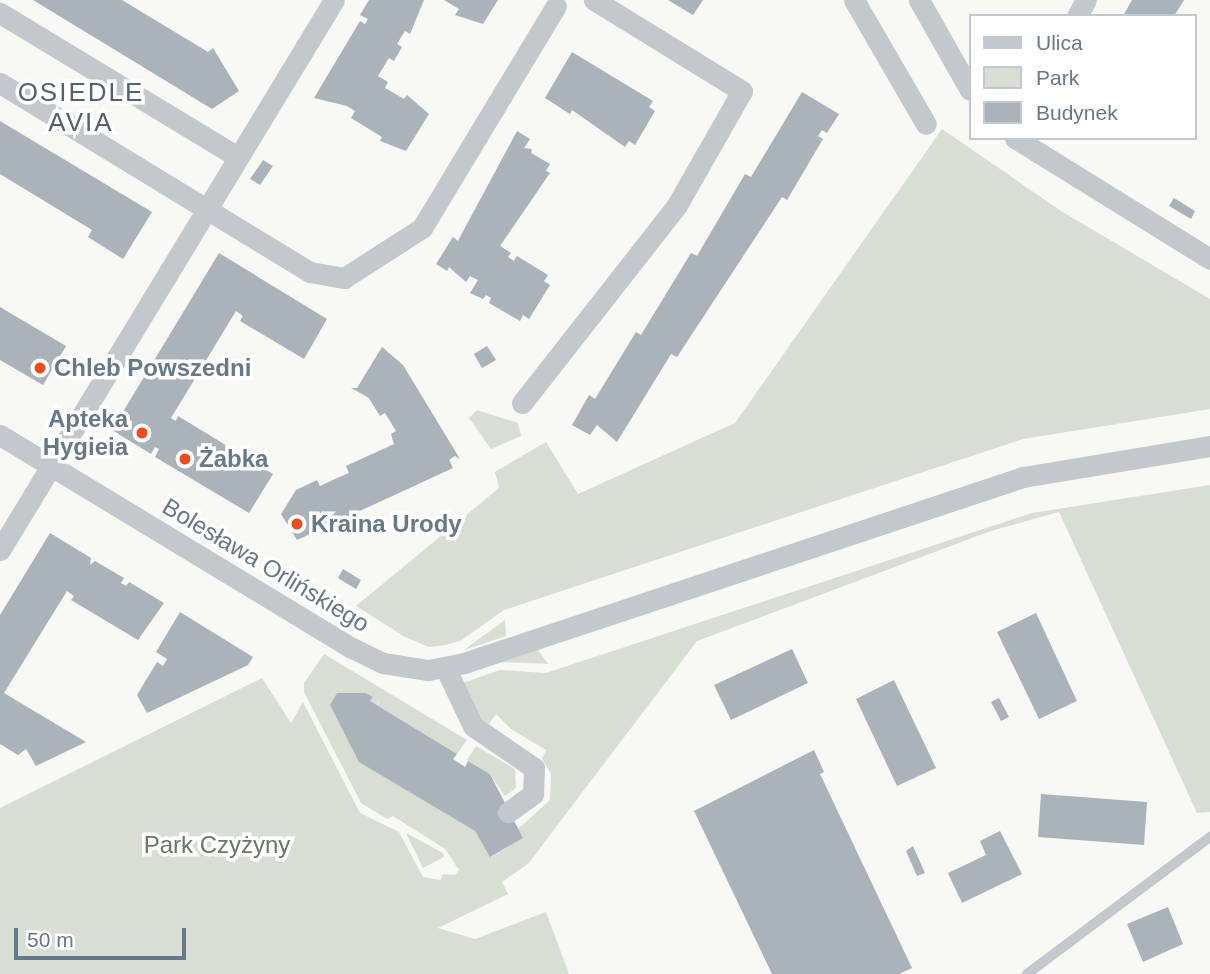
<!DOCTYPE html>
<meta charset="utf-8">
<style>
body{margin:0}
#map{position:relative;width:1210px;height:974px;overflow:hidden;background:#f8f8f5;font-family:Arial,sans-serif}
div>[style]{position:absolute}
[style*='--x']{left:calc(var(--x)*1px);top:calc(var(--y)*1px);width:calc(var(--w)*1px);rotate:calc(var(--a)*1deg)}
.green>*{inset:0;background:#d8ded4}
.building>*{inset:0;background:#a9b3b9}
.lane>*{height:10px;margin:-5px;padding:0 5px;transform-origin:5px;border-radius:5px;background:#c3c8cc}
.street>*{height:21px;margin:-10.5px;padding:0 10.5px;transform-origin:10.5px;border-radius:10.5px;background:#c3c8cc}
.dots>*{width:19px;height:19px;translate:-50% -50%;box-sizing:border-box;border:4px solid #fff;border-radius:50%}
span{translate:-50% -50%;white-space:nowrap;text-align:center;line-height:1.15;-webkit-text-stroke:7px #fff;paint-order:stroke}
.poi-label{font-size:24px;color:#657988;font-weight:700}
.left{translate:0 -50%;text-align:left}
.right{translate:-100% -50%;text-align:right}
.street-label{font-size:24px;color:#657988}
.park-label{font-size:24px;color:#667a60}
.neighbourhood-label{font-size:26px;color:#53626d;letter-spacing:2px}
.legend{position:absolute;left:969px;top:14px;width:228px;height:126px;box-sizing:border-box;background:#fff;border:2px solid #c1c9cf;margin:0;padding:9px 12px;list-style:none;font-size:21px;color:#657988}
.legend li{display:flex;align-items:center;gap:14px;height:35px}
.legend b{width:35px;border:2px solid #c1c9cf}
.scale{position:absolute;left:14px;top:928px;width:172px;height:32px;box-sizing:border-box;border:4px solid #657988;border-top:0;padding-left:9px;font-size:21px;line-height:24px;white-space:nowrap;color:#657988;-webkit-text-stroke:5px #fff;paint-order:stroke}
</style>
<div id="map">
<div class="green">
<div style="clip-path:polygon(942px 129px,1061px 211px,1210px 299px,1210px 409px,1023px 439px,504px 610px,462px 640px,446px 645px,429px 647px,405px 637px,356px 606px,499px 488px,495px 472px,546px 442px,578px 494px,735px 423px)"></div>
<div style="clip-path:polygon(477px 410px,518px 423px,521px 436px,491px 449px,469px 418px)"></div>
<div style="clip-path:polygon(1210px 485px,1210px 812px,1197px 813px,1059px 512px,991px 531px,697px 641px,528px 864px,502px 882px,508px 894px,438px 928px,475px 939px,546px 912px,569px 974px,0 974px,0 808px,262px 678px,291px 723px,303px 702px,360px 813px,399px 832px,423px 877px,440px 880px,443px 874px,455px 875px,459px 870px,445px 849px,393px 816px,387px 819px,361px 803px,304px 692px,304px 683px,324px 654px,467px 740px,457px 754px,378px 706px,379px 700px,377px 706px,370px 701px,373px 697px,366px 693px,338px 693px,330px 705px,360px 762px,475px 831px,491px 857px,523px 838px,518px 829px,550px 800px,551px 774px,542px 759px,546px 750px,511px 729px,496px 714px,489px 724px,480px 718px,463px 683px,500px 670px,546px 673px,1032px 513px)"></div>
<div style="clip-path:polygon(505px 620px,506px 636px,464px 650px)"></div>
<div style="clip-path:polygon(538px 650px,548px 664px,501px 662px)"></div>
<div style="clip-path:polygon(476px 746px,515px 769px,516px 788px,505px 796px,490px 774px,467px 760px)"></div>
<div style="clip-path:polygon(406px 833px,443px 853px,444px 857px,423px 868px)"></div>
</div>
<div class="building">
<div style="clip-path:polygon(33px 0,122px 0,208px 52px,213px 48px,239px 91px,212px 109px)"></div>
<div style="clip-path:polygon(369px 0,424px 0,410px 34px,405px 31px,397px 44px,402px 47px,394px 61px,389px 58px,378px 76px,388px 82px,385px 88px,404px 99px,407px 95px,429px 114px,406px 151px,380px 141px,382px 137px,351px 118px,355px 111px,347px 106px,314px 98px,360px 21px,365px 24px,368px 19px,360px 15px)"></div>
<div style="clip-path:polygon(444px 0,498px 0,483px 24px,455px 15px,459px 9px)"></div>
<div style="clip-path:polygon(668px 0,703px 0,693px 15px)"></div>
<div style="clip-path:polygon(1132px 0,1184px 0,1174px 16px,1123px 16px)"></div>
<div style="clip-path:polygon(572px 52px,653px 101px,649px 107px,655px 111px,635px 145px,629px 141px,625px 147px,572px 110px,570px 114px,545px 98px)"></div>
<div style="clip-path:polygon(802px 92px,839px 114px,827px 133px,822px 130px,818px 136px,823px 139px,787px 200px,782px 197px,677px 357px,671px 354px,617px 442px,597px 425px,590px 435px,572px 425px,589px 395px,595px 399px,636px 332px,641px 335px,691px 253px,697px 256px,745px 174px,751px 177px)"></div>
<div style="clip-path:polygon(0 121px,152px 212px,123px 259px,88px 237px,92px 230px,0 174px)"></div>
<div style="clip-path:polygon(517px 131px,530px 139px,524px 148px,532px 149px,531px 153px,550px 164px,546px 171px,550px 173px,500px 246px,511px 253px,508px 257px,514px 261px,517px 256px,548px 275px,544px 281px,550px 285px,529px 319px,523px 315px,520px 321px,489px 303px,491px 298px,486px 295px,483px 299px,470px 293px,478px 280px,470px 276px,466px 282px,449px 267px,447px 271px,436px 264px,453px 237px,458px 241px,460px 237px)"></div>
<div style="clip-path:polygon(263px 160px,273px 166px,260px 185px,250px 179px)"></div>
<div style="clip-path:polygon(1174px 198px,1195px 211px,1191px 219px,1169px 206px)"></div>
<div style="clip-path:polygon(219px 253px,327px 319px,304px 359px,240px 321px,243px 316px,236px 311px,171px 418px,176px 421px,178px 416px,273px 474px,249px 513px,155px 457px,159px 449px,155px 447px,151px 454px,112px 430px)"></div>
<div style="clip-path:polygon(0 307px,66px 346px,43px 385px,0 360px)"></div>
<div style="clip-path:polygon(487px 346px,496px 360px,482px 368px,474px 354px)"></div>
<div style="clip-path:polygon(382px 347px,403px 365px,460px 459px,455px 456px,449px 460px,453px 468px,297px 540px,281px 514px,296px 490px,317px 480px,320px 486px,337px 478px,349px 473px,346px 466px,394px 444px,391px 434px,396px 431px,385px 413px,380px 416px,369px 398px,351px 388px,357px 388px)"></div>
<div style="clip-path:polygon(50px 533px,91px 558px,90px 565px,95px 561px,124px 578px,121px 583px,126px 586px,129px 582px,164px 603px,138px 640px,71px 600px,74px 596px,67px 591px,4px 693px,86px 742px,36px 766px,26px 749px,18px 755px,0 744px,0 615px)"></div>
<div style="clip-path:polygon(343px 569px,361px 580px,356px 589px,338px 578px)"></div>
<div style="clip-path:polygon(180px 612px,253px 657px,248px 665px,147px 713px,137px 695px,157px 662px,163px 666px,167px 659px,156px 652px)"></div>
<div style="clip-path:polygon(1036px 613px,1077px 701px,1039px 719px,997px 632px)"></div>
<div style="clip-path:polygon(792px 649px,808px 683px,731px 720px,714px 685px)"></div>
<div style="clip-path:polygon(894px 680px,936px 768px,897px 786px,856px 699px)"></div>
<div style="clip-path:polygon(337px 693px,366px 693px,373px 697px,370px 701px,457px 754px,453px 759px,465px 767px,468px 761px,490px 774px,523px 838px,490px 857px,475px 831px,359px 762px,330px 705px)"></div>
<div style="clip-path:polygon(999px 698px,1009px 717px,1001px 721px,991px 702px)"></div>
<div style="clip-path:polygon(814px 750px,824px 772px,820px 774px,912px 968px,899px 974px,772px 974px,694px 811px)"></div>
<div style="clip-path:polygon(1041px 794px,1147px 802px,1144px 845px,1038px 837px)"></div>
<div style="clip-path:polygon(1000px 831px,1022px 874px,962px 903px,948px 873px,986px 855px,980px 841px)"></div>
<div style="clip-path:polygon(913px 846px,925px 873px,917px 876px,906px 851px)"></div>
<div style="clip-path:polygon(1168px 907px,1183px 944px,1143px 962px,1127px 924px)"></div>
</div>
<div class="lane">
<div style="--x:1027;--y:974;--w:229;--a:-36.8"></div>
</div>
<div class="street">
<div style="--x:854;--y:0;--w:143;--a:59.9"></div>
<div style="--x:919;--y:0;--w:103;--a:60.5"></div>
<div style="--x:0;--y:13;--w:278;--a:31.2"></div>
<div style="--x:1077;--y:16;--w:18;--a:-61"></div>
<div style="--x:0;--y:83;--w:363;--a:31.4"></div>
<div style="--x:310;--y:272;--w:35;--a:10"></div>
<div style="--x:344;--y:278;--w:93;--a:-32.7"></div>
<div style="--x:422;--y:228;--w:259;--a:-58.9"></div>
<div style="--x:1015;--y:138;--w:229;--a:31.8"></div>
<div style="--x:522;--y:403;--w:251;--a:-51.9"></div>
<div style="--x:677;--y:205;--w:131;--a:-60.3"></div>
<div style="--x:742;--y:91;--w:174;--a:-148.4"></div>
<div style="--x:0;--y:435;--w:411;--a:31.2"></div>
<div style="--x:352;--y:648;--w:34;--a:26"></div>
<div style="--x:383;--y:663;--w:46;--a:8.8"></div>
<div style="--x:428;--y:670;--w:37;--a:-11"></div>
<div style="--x:464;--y:663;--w:589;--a:-18.4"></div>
<div style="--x:1023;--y:477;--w:190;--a:-9.4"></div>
<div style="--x:0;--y:550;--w:643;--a:-58.73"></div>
<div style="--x:445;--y:667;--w:65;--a:64.6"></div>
<div style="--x:473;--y:726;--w:74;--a:34.5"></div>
<div style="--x:534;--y:768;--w:26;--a:92"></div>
<div style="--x:533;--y:794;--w:31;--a:144"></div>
</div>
<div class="dots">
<div style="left:40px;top:368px;background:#f04b1d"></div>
<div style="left:142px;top:433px;background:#f04b1d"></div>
<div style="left:185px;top:459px;background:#f04b1d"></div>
<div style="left:297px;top:524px;background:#f04b1d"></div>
</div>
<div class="poi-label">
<span class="left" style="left:54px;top:368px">Chleb Powszedni</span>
<span class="right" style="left:128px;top:433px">Apteka<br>Hygieia</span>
<span class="left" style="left:199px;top:459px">Żabka</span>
<span class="left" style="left:311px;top:524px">Kraina Urody</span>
</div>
<div class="street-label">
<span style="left:266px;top:565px;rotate:31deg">Bolesława Orlińskiego</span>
</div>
<div class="park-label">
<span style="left:217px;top:845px">Park Czyżyny</span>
</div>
<div class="neighbourhood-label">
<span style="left:81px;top:108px">OSIEDLE<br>AVIA</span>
</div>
<ul class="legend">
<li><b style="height:9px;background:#c3c8cc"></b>Ulica</li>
<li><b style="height:19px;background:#d8ded4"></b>Park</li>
<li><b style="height:19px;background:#a9b3b9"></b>Budynek</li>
</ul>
<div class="scale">50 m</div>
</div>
